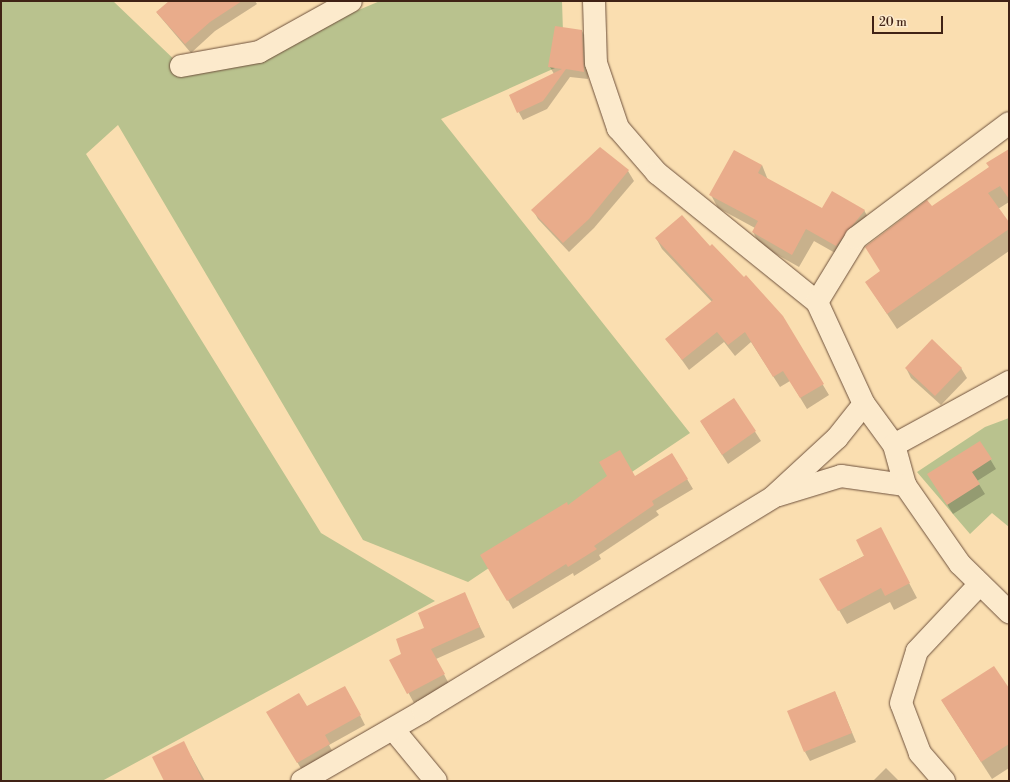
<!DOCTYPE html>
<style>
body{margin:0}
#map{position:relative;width:1010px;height:782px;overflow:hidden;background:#fadeb0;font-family:"Libre Bodoni",serif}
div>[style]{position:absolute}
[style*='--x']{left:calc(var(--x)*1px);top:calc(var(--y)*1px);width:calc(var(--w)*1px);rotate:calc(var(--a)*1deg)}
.green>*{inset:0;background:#b9c28e}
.shadow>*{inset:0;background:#0003}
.building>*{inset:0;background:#e9ac8b}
.roads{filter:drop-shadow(0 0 1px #6e513c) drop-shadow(0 0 1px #6e513c)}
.minor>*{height:22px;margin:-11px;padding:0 11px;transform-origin:11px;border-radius:11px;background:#fceacc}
.tertiary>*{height:22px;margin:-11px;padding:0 11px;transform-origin:11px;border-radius:11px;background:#fceacc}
.secondary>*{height:22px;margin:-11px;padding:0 11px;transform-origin:11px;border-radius:11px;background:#fceacc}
span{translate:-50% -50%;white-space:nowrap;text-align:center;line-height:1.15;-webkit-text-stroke:3.5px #fceacc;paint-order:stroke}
.frame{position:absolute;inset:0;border:2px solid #402215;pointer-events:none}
.scale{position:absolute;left:872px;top:16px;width:71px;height:18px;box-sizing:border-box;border:2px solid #402215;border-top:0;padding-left:5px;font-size:12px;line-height:14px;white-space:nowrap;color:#402215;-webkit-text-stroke:3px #fceacc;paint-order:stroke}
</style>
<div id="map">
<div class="green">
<div style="clip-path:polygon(1px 1px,113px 1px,181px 66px,259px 52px,380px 1px,562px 1px,564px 64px,441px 119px,690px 433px,468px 582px,363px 540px,118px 125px,86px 154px,321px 533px,435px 601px,102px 781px,1px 781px)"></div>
<div style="clip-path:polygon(1009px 418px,1009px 527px,992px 513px,970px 534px,917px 472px,985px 427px)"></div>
</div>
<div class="shadow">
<div style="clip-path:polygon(170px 1px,255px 1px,257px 4px,215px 31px,191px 53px,157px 13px)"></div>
<div style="clip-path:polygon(582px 31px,586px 39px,588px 79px,570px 77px,547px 109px,523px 120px,510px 96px,554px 74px,550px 67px)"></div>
<div style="clip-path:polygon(600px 148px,628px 171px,634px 181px,594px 228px,569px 252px,538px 219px,533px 210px)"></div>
<div style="clip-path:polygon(1009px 150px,1009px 202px,998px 209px,1009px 224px,1009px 251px,897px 329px,866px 282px,881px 271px,932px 208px,990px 167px)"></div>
<div style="clip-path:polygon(762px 165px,768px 180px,822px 210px,864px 210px,871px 223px,844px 258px,814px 241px,799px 267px,760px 245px,753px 232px,755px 228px,718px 208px,711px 195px)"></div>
<div style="clip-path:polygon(656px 238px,710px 247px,782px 317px,829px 395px,807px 409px,790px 381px,780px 387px,751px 342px,735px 356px,724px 342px,689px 370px,667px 339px,712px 302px,662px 249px)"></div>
<div style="clip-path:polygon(906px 368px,961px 368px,967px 378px,941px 405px,911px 378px)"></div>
<div style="clip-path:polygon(734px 399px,761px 441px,728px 464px,701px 422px)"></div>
<div style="clip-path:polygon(980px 442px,996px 469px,977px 481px,985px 494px,953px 514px,934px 483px)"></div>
<div style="clip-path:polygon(672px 454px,693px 489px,656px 511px,659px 515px,599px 555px,601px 559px,574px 576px,573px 573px,513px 609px,482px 555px,568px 506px,635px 477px)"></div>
<div style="clip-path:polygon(888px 543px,917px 598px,894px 610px,890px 602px,847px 624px,821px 579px)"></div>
<div style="clip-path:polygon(464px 594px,485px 637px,436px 659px,449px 684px,414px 703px,391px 661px,402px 655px)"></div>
<div style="clip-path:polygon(1009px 690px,1009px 768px,992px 779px,942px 701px)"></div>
<div style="clip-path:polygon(835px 692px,856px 742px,810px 761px,805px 752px)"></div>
<div style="clip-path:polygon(350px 696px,365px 725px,329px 745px,334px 754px,303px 772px,268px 712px,307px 708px)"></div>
<div style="clip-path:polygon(191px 756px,205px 781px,165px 781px)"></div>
<div style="clip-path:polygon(886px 768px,899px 781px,873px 781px)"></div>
</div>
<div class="building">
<div style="clip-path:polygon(169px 1px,242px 1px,210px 22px,185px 44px,156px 12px)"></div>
<div style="clip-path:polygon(555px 26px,582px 30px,584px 72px,566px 69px,543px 101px,517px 113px,509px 95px,562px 69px,548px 67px)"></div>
<div style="clip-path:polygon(600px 147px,629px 170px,589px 219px,563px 243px,531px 210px)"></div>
<div style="clip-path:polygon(1009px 149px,1009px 199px,1000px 186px,988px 193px,1009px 222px,1009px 229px,887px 314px,865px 282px,880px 271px,865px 247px,927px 200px,932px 206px,989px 167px,986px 163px)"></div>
<div style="clip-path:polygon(734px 150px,762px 165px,758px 173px,822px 208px,832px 191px,865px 210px,836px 246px,806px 229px,792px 255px,752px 232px,758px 221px,709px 195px)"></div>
<div style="clip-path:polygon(682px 215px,710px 246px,712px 244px,744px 277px,746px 275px,783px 316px,824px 384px,800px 398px,783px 371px,773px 377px,745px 332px,728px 345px,717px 332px,682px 360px,665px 339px,713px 300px,655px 238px)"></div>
<div style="clip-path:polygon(932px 339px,962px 368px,935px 396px,905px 368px)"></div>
<div style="clip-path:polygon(734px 398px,756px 431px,722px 455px,700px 421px)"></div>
<div style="clip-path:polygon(980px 441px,992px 459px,972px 472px,980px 484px,947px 505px,927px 474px)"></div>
<div style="clip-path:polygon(620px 450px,635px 476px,672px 453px,688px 479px,652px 501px,654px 505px,594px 546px,597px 549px,568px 567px,566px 564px,507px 601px,480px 555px,567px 502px,568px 505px,607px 476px,599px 462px)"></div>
<div style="clip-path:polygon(881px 527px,910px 583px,885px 596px,881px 588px,838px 611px,819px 579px,864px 556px,856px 540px)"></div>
<div style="clip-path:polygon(465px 592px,480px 627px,431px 649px,445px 674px,407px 694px,389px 660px,401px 654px,396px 639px,424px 628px,418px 613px)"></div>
<div style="clip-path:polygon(994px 666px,1009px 688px,1009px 744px,981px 762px,941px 700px)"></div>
<div style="clip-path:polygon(345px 686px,361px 715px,325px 735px,330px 744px,297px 763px,266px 712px,299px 693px,307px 706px)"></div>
<div style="clip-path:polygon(835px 691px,852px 733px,804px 752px,787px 711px)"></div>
<div style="clip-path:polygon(184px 741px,203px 781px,164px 781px,152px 757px)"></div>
</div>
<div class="roads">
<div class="minor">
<div style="--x:594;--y:1;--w:62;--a:88.2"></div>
<div style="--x:596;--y:63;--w:69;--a:71.3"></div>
<div style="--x:618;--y:128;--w:60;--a:49.1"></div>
<div style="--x:657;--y:173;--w:206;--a:38.9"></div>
<div style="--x:817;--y:302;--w:112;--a:65.3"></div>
<div style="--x:181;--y:66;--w:79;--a:-10.2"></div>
<div style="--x:259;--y:52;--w:105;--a:-29"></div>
<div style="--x:817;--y:302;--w:75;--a:-58.6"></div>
<div style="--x:856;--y:238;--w:191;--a:-36.9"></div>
<div style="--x:393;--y:729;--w:67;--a:50.4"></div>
<div style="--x:944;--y:781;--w:37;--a:-131"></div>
<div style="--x:920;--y:753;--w:53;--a:-110.8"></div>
<div style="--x:901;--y:703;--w:54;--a:-72.9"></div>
<div style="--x:917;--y:651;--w:92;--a:-46.8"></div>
</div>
<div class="tertiary">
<div style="--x:779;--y:495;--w:65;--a:-17"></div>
<div style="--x:841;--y:476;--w:65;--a:8"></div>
<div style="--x:302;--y:781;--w:140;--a:-30"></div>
<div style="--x:423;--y:711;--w:410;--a:-31.4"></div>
<div style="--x:773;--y:497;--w:87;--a:-42.7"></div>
<div style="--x:837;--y:438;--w:43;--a:-51.5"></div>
<div style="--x:864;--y:404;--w:51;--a:53.8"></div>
<div style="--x:894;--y:445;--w:41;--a:74.6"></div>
<div style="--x:905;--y:485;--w:96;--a:55.2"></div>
<div style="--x:960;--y:564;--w:69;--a:44.4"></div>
</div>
<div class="secondary">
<div style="--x:894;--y:445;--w:131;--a:-28.7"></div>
</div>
</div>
<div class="frame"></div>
<div class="scale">20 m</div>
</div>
